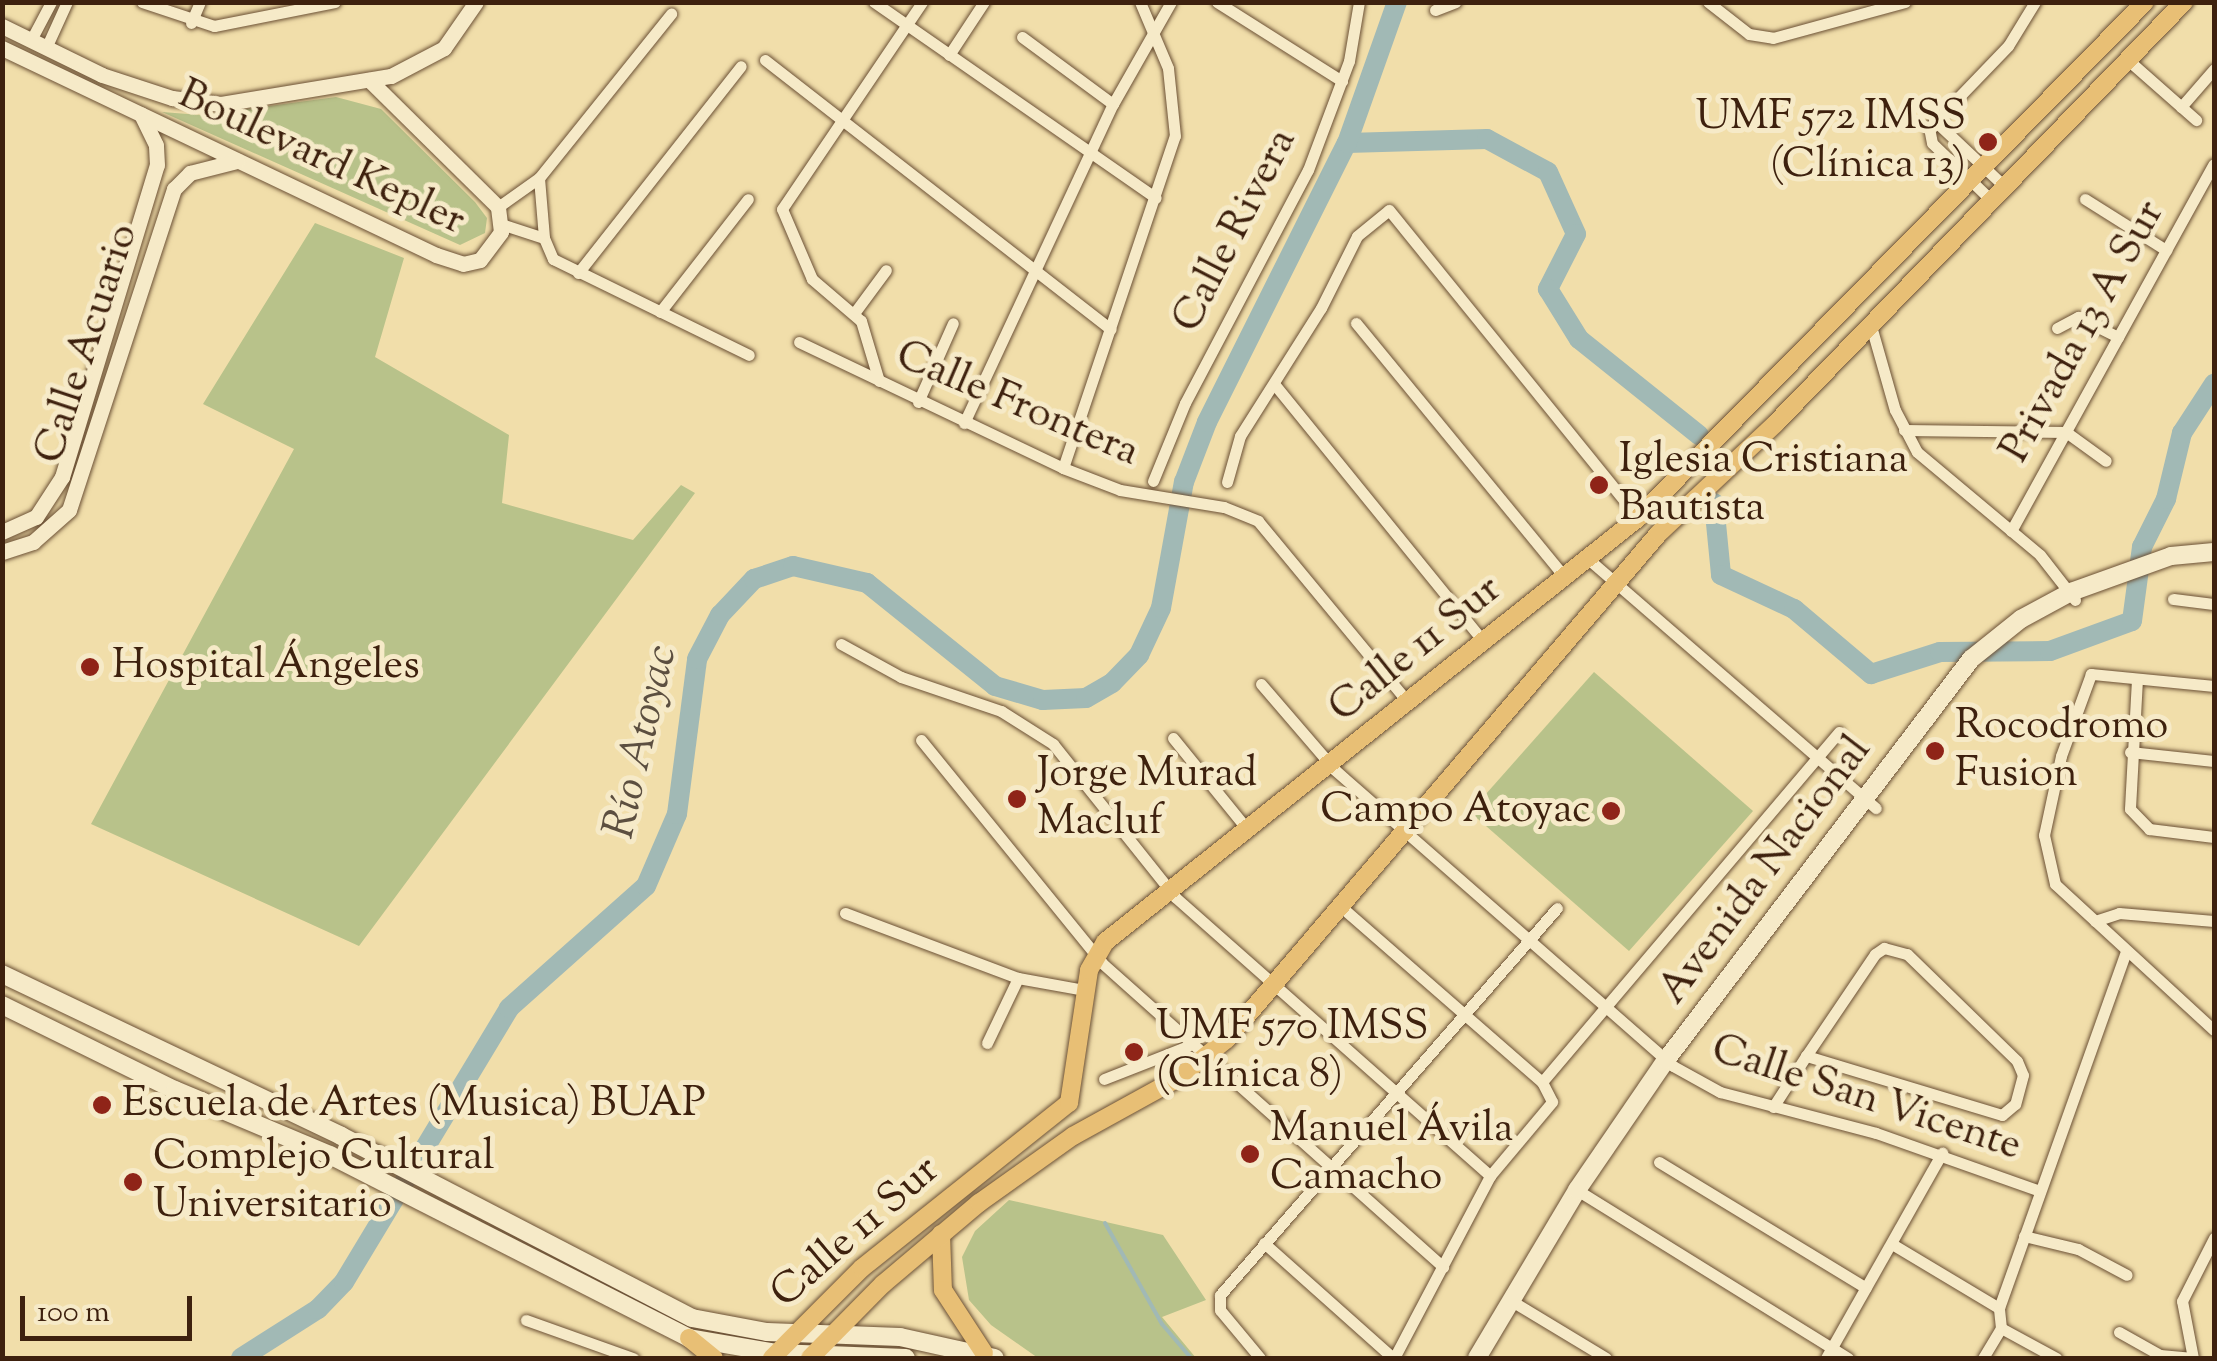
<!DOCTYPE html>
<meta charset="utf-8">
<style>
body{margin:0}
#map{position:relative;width:2217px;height:1361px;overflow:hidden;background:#f1deaa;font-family:"Sorts Mill Goudy",serif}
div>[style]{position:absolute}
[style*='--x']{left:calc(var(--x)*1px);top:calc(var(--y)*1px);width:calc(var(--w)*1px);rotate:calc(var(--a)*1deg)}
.green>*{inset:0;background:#b8c28a}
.stream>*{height:4px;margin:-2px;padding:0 2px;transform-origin:2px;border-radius:2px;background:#a1b9b5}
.river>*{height:20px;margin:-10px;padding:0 10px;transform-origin:10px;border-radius:10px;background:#a1b9b5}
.roads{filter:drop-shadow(0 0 2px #6b5035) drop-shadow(0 0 2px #6b5035)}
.minor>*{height:11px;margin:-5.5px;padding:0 5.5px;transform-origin:5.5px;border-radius:5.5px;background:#f6eac8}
.tertiary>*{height:15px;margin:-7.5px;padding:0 7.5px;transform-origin:7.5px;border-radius:7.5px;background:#f6eac8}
.secondary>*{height:18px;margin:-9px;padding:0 9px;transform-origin:9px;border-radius:9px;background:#f6eac8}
.primary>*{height:18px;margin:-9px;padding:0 9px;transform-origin:9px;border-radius:9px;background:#e8bf75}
.dots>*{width:28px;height:28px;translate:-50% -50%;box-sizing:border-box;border:5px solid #f6eac8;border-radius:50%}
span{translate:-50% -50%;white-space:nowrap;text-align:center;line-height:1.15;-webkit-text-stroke:10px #f6eac8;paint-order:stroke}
.poi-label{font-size:42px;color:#3e210e}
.right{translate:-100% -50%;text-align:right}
.left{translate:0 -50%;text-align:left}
.street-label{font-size:42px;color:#3e210e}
.water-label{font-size:45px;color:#5c4f40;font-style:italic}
.frame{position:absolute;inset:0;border:5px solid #3e210e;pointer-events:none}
.scale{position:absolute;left:20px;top:1296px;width:172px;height:45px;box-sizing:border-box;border:5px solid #3e210e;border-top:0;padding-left:12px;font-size:30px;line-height:35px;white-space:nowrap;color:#3e210e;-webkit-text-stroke:8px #f6eac8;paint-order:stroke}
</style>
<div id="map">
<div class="green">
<div style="clip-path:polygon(336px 97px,381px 109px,475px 202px,487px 218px,485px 233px,460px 245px,162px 112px,201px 115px)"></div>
<div style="clip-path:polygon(315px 223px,404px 258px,375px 357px,509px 435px,502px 503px,633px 540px,681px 485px,695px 493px,359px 946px,91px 824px,294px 449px,203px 404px)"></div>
<div style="clip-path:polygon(1594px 672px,1753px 811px,1629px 951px,1470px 812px)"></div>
<div style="clip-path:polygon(1009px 1200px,1163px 1235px,1206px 1300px,1162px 1317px,1196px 1358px,1038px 1358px,991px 1325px,969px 1300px,962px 1257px,975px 1231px)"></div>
</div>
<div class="stream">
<div style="--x:1105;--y:1223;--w:116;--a:60.6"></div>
<div style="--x:1162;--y:1324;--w:45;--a:49.5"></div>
</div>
<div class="river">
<div style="--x:1347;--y:143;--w:140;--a:-1.6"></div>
<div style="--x:1487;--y:139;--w:69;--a:28.4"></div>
<div style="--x:1548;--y:172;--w:68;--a:65.7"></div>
<div style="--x:1576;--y:234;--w:62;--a:117"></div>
<div style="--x:1548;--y:289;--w:59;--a:58.2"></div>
<div style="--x:1579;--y:339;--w:154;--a:38.7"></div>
<div style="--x:1714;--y:503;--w:72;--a:84.4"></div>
<div style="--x:1721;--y:575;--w:81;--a:25"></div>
<div style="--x:1794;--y:609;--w:101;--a:40.2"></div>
<div style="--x:1871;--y:674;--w:72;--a:-17.7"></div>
<div style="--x:1940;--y:652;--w:110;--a:-0.5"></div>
<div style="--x:2050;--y:651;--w:87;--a:-20.1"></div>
<div style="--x:2132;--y:621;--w:75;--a:-82.3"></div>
<div style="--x:2142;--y:547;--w:54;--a:-63.4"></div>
<div style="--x:2166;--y:499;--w:68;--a:-76.4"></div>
<div style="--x:2182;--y:433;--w:59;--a:-56.9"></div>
<div style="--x:241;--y:1358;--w:91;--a:-32.5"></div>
<div style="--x:318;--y:1309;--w:37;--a:-46"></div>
<div style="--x:344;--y:1282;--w:320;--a:-58.9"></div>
<div style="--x:509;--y:1008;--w:183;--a:-41.7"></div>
<div style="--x:646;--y:886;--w:78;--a:-66.7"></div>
<div style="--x:677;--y:814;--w:156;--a:-82.6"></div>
<div style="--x:697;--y:659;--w:50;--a:-62.4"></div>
<div style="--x:720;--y:615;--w:50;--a:-46.6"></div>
<div style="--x:754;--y:579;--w:41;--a:-18.4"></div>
<div style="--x:793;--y:566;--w:76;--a:12.9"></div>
<div style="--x:867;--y:583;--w:164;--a:38.8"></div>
<div style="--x:995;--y:686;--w:50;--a:16.3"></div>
<div style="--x:1043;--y:700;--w:43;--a:-2.7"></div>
<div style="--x:1086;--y:698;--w:30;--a:-30"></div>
<div style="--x:1112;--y:683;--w:39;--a:-46"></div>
<div style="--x:1139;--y:655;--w:52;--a:-64.9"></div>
<div style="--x:1161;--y:608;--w:128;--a:-79.7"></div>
<div style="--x:1184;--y:482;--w:64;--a:-69"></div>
<div style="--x:1207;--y:422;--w:312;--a:-63.4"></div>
<div style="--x:1347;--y:143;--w:150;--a:-70.5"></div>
</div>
<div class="roads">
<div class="minor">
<div style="--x:142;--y:2;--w:76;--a:18.4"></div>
<div style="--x:214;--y:26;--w:123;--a:-11.2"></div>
<div style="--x:874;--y:2;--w:343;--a:34.8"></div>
<div style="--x:1217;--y:2;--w:148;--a:32.3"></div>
<div style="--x:1708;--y:2;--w:52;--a:38"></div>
<div style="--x:1749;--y:34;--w:24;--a:9"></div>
<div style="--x:1773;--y:38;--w:137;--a:-15.3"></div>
<div style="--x:1435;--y:10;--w:22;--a:-21"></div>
<div style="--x:191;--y:23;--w:23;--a:-67"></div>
<div style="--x:1022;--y:37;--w:113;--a:36.4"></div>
<div style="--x:31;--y:40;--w:43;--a:-62.2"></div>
<div style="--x:46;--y:48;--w:51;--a:-65.5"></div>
<div style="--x:949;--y:55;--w:64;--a:-56.6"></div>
<div style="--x:765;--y:60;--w:438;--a:37.9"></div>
<div style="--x:2128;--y:60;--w:91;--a:41.4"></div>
<div style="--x:2181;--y:107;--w:50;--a:-49"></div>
<div style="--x:1934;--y:120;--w:98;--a:43.3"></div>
<div style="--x:539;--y:178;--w:60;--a:85.2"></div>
<div style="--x:544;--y:238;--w:23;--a:67"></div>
<div style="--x:553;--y:259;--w:218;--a:26.1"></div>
<div style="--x:2085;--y:199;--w:96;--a:32.2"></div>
<div style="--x:1992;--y:201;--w:83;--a:-136"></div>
<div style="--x:1932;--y:143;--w:15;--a:-101"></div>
<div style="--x:1929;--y:128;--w:114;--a:-46.1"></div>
<div style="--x:2008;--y:46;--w:52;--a:-58.5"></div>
<div style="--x:498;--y:207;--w:50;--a:-35.3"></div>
<div style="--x:539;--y:178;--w:211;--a:-51.2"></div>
<div style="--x:501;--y:224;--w:45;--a:18"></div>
<div style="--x:578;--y:273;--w:263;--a:-51.8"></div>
<div style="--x:660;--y:312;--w:143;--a:-52.1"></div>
<div style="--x:855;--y:312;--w:52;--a:-53.6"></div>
<div style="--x:1356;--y:323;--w:328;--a:50.6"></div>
<div style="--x:1871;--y:326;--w:87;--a:74.1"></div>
<div style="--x:1895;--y:410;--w:47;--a:62.4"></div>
<div style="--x:1917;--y:452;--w:160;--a:39.9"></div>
<div style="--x:2040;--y:555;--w:57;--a:52.1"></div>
<div style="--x:2057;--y:328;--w:24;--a:-28"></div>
<div style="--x:2078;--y:317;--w:45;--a:26.6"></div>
<div style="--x:799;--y:342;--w:293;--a:25.5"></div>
<div style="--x:1063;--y:468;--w:61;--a:21.1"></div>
<div style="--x:1120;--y:490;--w:105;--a:9.3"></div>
<div style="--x:1224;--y:507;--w:37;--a:22"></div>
<div style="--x:1258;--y:521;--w:234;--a:50.4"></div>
<div style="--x:879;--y:381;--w:63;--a:-106.7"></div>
<div style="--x:861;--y:321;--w:65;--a:-139.4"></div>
<div style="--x:812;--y:279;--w:76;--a:-113.2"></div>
<div style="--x:782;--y:209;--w:250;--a:-55.9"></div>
<div style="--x:1275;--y:385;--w:330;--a:50.9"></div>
<div style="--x:918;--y:402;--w:86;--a:-66.1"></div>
<div style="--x:964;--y:423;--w:352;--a:-65"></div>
<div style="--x:1113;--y:104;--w:117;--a:-60.4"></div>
<div style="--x:1904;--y:430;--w:162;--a:0.7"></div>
<div style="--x:2066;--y:432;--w:49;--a:35.9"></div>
<div style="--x:1063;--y:468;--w:350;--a:-71.4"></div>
<div style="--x:1175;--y:136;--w:68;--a:-95.9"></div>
<div style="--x:1168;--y:68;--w:72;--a:-113"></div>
<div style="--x:1153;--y:481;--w:84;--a:-67.7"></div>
<div style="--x:1185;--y:403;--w:263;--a:-62.2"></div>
<div style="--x:1308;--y:170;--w:116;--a:-69.4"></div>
<div style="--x:1349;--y:61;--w:60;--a:-80.4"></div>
<div style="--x:1227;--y:482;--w:48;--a:-74.2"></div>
<div style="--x:1240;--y:436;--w:151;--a:-57.7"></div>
<div style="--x:1321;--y:308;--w:80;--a:-63.4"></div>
<div style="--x:1357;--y:236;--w:41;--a:-39.1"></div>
<div style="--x:1389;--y:210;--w:396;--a:51"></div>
<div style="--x:2011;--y:531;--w:419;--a:-61.1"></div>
<div style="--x:1587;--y:558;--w:382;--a:40.9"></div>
<div style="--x:2173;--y:599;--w:41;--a:7"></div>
<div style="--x:841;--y:644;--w:68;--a:28.8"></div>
<div style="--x:901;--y:677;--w:106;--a:18.8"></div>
<div style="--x:1001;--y:711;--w:62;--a:32.4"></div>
<div style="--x:1053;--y:744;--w:196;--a:51.4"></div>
<div style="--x:1175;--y:897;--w:421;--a:41.5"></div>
<div style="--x:2137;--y:679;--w:130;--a:93.1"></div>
<div style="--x:2130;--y:809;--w:28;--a:46"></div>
<div style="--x:2149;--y:829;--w:65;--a:7"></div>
<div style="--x:1261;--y:684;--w:113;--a:49.3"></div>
<div style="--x:1335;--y:770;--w:449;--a:41.2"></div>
<div style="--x:1673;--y:1066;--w:54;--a:29"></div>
<div style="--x:1720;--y:1092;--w:161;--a:14.7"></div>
<div style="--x:1876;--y:1133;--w:174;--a:19.5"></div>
<div style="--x:2214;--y:686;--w:124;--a:-174.4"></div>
<div style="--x:2091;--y:674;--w:87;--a:110.1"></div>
<div style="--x:2061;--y:756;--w:81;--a:102.1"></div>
<div style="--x:2044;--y:835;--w:50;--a:77.3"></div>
<div style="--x:2055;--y:884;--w:216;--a:42.6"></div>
<div style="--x:1173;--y:738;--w:117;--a:50.9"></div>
<div style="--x:921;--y:740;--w:287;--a:50.9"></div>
<div style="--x:1102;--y:963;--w:457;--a:41.7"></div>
<div style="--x:2130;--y:752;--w:84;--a:6.1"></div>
<div style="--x:1339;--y:905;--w:269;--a:41.1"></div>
<div style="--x:1542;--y:1082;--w:22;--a:63"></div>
<div style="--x:1552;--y:1102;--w:97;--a:130"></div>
<div style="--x:1490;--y:1176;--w:206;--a:117.8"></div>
<div style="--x:845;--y:913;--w:185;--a:20.6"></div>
<div style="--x:1018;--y:978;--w:68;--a:10.2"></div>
<div style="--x:2095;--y:921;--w:25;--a:-18"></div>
<div style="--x:2119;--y:913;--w:95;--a:4.8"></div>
<div style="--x:987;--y:1043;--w:72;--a:-64.5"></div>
<div style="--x:1104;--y:1079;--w:90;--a:-21.4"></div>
<div style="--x:1542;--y:1082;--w:459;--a:-49.7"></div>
<div style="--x:1773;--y:1107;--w:61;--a:-57.1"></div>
<div style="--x:1806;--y:1056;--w:123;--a:-55.9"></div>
<div style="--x:1875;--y:954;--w:11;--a:-34"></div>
<div style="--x:1884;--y:948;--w:24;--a:15"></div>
<div style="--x:1907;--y:954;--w:153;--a:44.2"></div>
<div style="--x:2017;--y:1061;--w:15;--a:67"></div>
<div style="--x:2023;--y:1075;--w:30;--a:105"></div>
<div style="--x:2015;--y:1104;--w:17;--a:140"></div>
<div style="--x:2002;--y:1115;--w:205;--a:-163.2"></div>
<div style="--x:1659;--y:1162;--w:242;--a:31.3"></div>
<div style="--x:1577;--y:1190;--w:319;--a:31.8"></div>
<div style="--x:2024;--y:1236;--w:56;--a:13.5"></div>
<div style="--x:2078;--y:1249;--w:55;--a:28"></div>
<div style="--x:1264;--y:1243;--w:173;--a:41.7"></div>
<div style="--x:1892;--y:1244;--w:125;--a:30.9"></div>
<div style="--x:1510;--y:1300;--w:112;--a:31.1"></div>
<div style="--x:526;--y:1320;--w:114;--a:19.6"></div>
<div style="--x:2001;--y:1328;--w:63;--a:28.6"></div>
<div style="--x:2119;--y:1332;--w:47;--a:29.3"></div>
<div style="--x:2160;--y:1355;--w:33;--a:5"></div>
<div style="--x:1260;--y:1358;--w:62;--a:-129.8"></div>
<div style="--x:1220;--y:1310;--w:15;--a:-90"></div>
<div style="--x:1220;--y:1295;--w:513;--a:-48.95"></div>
<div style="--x:1826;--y:1358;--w:236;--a:-60.5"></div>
<div style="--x:1983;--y:1358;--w:35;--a:-59"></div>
<div style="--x:2001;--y:1328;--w:20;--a:-96"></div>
<div style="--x:1999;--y:1308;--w:376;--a:-70.4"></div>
<div style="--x:2193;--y:1358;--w:58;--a:-100.9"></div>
<div style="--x:2182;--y:1301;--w:71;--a:-63.1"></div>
</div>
<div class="tertiary">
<div style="--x:2;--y:26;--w:111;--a:26.1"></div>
<div style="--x:102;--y:75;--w:74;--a:18.2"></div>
<div style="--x:172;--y:98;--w:49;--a:7"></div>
<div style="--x:221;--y:104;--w:172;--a:-9.4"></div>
<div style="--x:391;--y:76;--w:60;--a:-27.8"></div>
<div style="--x:444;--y:48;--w:56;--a:-55.2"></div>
<div style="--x:2;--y:48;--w:481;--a:25.5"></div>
<div style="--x:436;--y:255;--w:28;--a:18"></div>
<div style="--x:463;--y:264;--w:17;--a:-13"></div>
<div style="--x:480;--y:260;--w:35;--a:-53"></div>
<div style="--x:501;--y:232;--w:25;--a:-97"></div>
<div style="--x:498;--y:207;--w:181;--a:-135.4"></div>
<div style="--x:2;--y:532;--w:37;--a:-24"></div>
<div style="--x:36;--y:517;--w:48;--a:-57"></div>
<div style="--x:62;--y:477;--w:326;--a:-73.1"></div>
<div style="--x:157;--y:165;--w:20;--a:-93"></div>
<div style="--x:156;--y:145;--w:34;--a:-116"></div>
<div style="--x:2;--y:552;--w:33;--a:-18"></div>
<div style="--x:33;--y:542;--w:48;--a:-41.6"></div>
<div style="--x:69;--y:510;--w:338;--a:-71.9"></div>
<div style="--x:174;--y:189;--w:23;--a:-45"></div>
<div style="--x:190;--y:173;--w:49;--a:-14.3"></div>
</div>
<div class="secondary">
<div style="--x:2;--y:974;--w:376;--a:25.5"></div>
<div style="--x:341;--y:1136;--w:395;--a:27.4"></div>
<div style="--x:692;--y:1318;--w:76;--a:10.6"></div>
<div style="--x:767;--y:1332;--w:133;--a:2.2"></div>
<div style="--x:900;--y:1337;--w:97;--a:12.5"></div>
<div style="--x:2;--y:1005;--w:193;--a:26.2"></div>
<div style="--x:175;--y:1090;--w:168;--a:22.8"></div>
<div style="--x:330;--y:1155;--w:403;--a:27"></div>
<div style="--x:689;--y:1338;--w:88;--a:9.8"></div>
<div style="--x:776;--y:1353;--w:130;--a:2.2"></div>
<div style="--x:1477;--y:1358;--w:196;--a:-59.2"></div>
<div style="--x:1577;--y:1190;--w:158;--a:-55.6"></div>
<div style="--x:1666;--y:1060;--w:504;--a:-52.74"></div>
<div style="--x:1971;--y:659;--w:64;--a:-38.7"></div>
<div style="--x:2021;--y:619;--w:57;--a:-28.4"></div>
<div style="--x:2071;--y:592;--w:106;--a:-19.8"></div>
<div style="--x:2171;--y:556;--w:43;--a:-5.3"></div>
</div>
<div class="primary">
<div style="--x:941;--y:1234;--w:56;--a:88"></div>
<div style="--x:943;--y:1290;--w:75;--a:56.9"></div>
<div style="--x:689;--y:1338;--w:32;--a:39"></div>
<div style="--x:772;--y:1358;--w:127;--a:-45"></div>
<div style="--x:862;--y:1268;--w:265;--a:-38.6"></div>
<div style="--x:1069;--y:1103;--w:134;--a:-81.4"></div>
<div style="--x:1089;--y:970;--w:32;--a:-60"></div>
<div style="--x:1105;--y:942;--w:681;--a:-38.5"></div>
<div style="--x:1638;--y:518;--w:723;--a:-45.5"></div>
<div style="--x:810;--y:1358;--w:104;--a:-45.4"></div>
<div style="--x:883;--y:1284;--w:126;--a:-40.2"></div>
<div style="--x:979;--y:1203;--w:115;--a:-35.5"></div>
<div style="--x:1073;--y:1136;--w:120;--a:-28.9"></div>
<div style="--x:1178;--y:1078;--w:63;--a:-38.5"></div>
<div style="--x:1227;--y:1039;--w:665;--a:-49.51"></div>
<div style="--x:1659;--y:533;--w:159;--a:-43.2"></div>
<div style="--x:1775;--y:424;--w:588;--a:-45.9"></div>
</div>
</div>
<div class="dots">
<div style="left:1988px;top:142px;background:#8f2418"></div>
<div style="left:1599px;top:485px;background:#8f2418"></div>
<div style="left:90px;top:667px;background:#8f2418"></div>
<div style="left:1935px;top:751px;background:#8f2418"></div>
<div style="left:1017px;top:799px;background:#8f2418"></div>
<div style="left:1611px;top:811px;background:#8f2418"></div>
<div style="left:1134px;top:1052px;background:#8f2418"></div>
<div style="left:102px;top:1105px;background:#8f2418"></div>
<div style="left:1250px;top:1154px;background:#8f2418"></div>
<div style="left:133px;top:1182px;background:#8f2418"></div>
</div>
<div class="poi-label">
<span class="right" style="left:1966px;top:142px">UMF 572 IMSS<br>(Clínica 13)</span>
<span class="left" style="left:1619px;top:485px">Iglesia Cristiana<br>Bautista</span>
<span class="left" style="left:112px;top:667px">Hospital Ángeles</span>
<span class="left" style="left:1955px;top:751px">Rocodromo<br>Fusion</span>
<span class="left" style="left:1037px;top:799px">Jorge Murad<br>Macluf</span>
<span class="right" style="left:1591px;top:811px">Campo Atoyac</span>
<span class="left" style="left:1156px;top:1052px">UMF 570 IMSS<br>(Clínica 8)</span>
<span class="left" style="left:122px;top:1105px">Escuela de Artes (Musica) BUAP</span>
<span class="left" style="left:1270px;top:1154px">Manuel Ávila<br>Camacho</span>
<span class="left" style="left:153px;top:1182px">Complejo Cultural<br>Universitario</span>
</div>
<div class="street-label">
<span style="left:321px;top:159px;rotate:25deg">Boulevard Kepler</span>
<span style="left:1236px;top:231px;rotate:-63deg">Calle Rivera</span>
<span style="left:2084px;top:332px;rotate:-61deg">Privada 13 A Sur</span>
<span style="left:88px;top:344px;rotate:-72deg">Calle Acuario</span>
<span style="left:1017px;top:405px;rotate:23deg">Calle Frontera</span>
<span style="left:1416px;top:650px;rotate:-39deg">Calle 11 Sur</span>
<span style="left:1766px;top:871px;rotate:-53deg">Avenida Nacional</span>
<span style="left:1866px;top:1099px;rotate:18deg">Calle San Vicente</span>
<span style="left:856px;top:1233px;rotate:-41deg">Calle 11 Sur</span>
</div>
<div class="water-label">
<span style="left:643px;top:742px;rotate:-77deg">Río Atoyac</span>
</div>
<div class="frame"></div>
<div class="scale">100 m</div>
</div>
